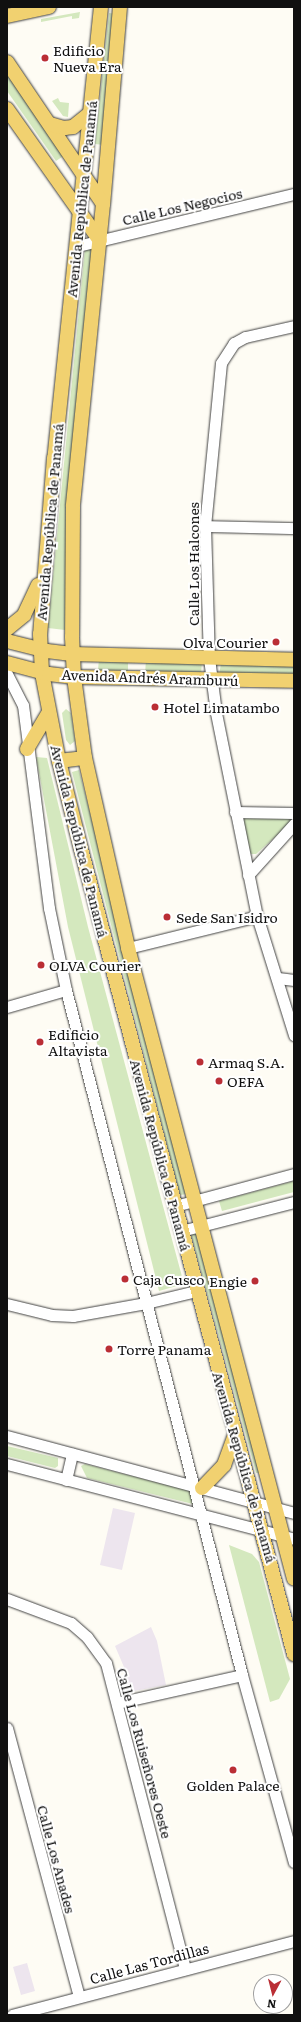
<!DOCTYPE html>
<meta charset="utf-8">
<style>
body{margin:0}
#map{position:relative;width:301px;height:2022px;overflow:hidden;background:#fefcf4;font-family:Literata,serif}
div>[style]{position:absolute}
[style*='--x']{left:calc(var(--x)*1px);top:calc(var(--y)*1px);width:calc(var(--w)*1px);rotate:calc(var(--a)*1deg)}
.industrial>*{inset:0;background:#ede5ee}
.green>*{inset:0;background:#d4e8be}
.roads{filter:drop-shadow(0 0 1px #434343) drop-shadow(0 0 1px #434343)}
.minor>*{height:11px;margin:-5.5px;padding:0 5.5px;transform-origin:5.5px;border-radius:5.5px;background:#fff}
.major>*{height:14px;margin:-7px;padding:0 7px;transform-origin:7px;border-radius:7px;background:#f1d170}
.dots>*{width:11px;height:11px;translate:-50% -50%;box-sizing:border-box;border:2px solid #fff;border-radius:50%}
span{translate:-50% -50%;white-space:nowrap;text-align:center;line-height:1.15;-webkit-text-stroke:4px #fff;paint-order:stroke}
.poi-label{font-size:14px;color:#101010}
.left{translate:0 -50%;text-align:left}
.right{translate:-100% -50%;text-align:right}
.street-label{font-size:14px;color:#101010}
.frame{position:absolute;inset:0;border:8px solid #101010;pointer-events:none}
.north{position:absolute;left:253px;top:1974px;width:40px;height:40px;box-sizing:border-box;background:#fff;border:1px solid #9f9f9f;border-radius:50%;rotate:187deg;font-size:11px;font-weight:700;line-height:16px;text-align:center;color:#101010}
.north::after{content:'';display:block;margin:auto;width:14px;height:18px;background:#ba2e35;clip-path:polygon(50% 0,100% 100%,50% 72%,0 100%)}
</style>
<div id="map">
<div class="industrial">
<div style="clip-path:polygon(113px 1508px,135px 1513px,122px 1570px,100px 1565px)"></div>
<div style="clip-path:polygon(151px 1627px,157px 1641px,166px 1685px,129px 1692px,124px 1667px,115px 1646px)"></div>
<div style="clip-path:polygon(27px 1963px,35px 1991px,21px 1995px,13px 1967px)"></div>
</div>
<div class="green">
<div style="clip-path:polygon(80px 12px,79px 18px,72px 19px,72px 16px,41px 22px,41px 19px)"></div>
<div style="clip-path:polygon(109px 13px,117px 14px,104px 145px,95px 144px)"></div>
<div style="clip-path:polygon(7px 74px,65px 155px,56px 161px,7px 91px)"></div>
<div style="clip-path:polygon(58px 98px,60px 102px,69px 103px,68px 117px,63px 116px,52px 101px)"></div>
<div style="clip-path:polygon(85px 248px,92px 249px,83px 334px,68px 540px,65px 630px,48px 628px)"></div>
<div style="clip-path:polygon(99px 659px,128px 660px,128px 671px,98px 670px)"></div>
<div style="clip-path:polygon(146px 660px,202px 661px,201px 676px,145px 674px)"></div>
<div style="clip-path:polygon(221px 663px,294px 664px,294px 677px,219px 676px)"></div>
<div style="clip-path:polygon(66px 709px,71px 713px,75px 741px,70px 745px,66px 740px,62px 713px)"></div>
<div style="clip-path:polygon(36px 757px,47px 758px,88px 927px,184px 1284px,159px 1291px,68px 927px)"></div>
<div style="clip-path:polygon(79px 770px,187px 1194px,180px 1195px,72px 772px)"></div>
<div style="clip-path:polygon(293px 815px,292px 822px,256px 854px,250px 854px,242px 816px)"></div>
<div style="clip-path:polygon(294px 1181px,294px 1192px,222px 1211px,219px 1201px)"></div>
<div style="clip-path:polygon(197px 1232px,259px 1473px,256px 1473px,191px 1234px)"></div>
<div style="clip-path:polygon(7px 1446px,58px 1458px,58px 1466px,55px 1468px,7px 1456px)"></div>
<div style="clip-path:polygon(85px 1464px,191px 1491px,193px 1504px,87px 1478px,81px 1466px)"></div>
<div style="clip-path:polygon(229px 1545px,252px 1554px,259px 1562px,290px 1679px,279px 1699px,270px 1702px)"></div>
</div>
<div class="roads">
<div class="minor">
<div style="--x:77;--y:246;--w:223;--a:-13.5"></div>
<div style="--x:294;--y:326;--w:50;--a:167.3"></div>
<div style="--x:245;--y:337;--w:13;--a:151"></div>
<div style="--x:234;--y:343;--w:24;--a:123"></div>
<div style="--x:221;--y:363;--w:164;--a:95.6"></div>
<div style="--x:205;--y:526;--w:132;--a:88.3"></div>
<div style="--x:209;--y:658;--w:55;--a:82.7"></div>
<div style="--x:216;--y:713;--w:207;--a:78.6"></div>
<div style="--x:257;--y:916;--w:125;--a:72.7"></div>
<div style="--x:205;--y:526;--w:89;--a:1.3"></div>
<div style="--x:7;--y:674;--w:35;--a:63"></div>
<div style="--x:23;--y:705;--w:205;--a:82.7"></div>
<div style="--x:49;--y:908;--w:84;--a:78.3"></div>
<div style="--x:66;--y:990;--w:707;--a:75.59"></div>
<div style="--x:242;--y:1675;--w:194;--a:74.5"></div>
<div style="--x:235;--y:812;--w:59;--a:1"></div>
<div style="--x:248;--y:875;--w:69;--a:-48"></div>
<div style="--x:128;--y:948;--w:133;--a:-13.9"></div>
<div style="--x:278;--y:978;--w:16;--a:7"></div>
<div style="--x:7;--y:1007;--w:61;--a:-16.1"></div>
<div style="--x:175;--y:1206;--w:123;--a:-15.1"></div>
<div style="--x:181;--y:1231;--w:117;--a:-14.4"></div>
<div style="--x:7;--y:1304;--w:46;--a:13.7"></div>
<div style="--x:52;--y:1315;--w:21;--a:3"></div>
<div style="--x:73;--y:1316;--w:74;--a:-10.1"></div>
<div style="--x:146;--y:1303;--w:51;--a:-13.5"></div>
<div style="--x:7;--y:1436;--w:297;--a:15"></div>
<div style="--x:7;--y:1464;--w:297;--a:14.6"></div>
<div style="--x:66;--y:1480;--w:27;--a:-77"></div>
<div style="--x:7;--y:1599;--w:68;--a:20.6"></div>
<div style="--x:71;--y:1623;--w:21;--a:41"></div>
<div style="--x:87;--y:1637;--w:32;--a:54"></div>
<div style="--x:106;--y:1663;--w:316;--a:75.5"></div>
<div style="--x:117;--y:1703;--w:128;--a:-12.6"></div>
<div style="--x:7;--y:1728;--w:278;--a:75"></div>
<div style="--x:12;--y:2015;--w:292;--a:-14.7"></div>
</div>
<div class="major">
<div style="--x:101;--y:7;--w:453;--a:95.9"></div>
<div style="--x:54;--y:458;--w:177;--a:94.5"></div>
<div style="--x:40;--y:634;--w:39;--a:87"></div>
<div style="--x:42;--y:673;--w:90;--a:79.1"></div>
<div style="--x:59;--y:761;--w:91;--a:76"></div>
<div style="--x:81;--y:849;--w:833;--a:75.18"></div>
<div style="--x:120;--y:7;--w:198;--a:94.9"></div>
<div style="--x:103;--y:204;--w:304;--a:95.7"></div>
<div style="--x:73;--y:507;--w:130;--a:90.4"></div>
<div style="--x:72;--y:637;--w:40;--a:87.1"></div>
<div style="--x:74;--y:677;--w:82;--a:82.3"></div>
<div style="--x:85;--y:758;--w:195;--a:77.2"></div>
<div style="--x:128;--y:948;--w:652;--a:75.26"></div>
<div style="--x:7;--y:16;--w:43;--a:-12.1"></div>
<div style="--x:7;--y:62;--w:171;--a:55.9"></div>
<div style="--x:7;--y:109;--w:161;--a:54.8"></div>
<div style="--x:50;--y:124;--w:15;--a:16"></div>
<div style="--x:64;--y:128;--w:9;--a:-6"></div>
<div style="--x:73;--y:127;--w:22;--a:-39"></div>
<div style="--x:7;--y:629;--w:22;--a:-39"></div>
<div style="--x:24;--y:615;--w:33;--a:-65"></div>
<div style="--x:7;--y:641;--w:41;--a:14"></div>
<div style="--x:47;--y:651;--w:25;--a:7"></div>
<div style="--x:72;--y:654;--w:222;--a:1.5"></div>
<div style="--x:7;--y:663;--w:43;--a:14.7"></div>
<div style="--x:49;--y:674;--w:25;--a:7"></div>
<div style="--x:74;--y:677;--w:220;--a:1"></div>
<div style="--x:27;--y:749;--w:43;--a:-59.3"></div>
<div style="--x:59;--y:761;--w:26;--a:-7"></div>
<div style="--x:202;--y:1488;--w:32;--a:-46"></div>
<div style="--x:224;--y:1465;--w:32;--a:-70"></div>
</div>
</div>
<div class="dots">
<div style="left:45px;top:58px;background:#ba2e35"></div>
<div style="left:276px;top:642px;background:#ba2e35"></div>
<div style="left:155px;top:707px;background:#ba2e35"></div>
<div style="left:167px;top:917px;background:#ba2e35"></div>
<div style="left:41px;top:965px;background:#ba2e35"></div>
<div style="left:40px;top:1042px;background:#ba2e35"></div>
<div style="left:200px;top:1062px;background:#ba2e35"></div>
<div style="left:219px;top:1081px;background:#ba2e35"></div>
<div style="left:125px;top:1279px;background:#ba2e35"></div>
<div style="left:255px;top:1281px;background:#ba2e35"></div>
<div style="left:109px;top:1349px;background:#ba2e35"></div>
<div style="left:233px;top:1770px;background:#ba2e35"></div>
</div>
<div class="poi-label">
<span class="left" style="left:53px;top:58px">Edificio<br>Nueva Era</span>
<span class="right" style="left:268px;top:642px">Olva Courier</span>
<span class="left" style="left:163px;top:707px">Hotel Limatambo</span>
<span class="left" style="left:176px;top:917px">Sede San Isidro</span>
<span class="left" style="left:49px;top:965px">OLVA Courier</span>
<span class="left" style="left:48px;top:1042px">Edificio<br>Altavista</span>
<span class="left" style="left:208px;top:1062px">Armaq S.A.</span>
<span class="left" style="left:227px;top:1081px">OEFA</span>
<span class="left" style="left:133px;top:1279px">Caja Cusco</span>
<span class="right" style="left:247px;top:1281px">Engie</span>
<span class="left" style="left:117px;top:1349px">Torre Panama</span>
<span style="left:233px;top:1785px">Golden Palace</span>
</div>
<div class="street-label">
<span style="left:81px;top:199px;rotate:-84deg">Avenida República de Panamá</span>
<span style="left:182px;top:206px;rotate:-13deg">Calle Los Negocios</span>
<span style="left:49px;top:522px;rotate:-85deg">Avenida República de Panamá</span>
<span style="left:193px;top:564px;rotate:-90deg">Calle Los Halcones</span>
<span style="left:150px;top:677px;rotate:2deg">Avenida Andrés Aramburú</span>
<span style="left:80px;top:841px;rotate:76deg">Avenida República de Panamá</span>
<span style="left:161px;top:1155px;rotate:75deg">Avenida República de Panamá</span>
<span style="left:245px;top:1467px;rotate:74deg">Avenida República de Panamá</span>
<span style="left:145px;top:1753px;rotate:75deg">Calle Los Ruiseñores Oeste</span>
<span style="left:57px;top:1859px;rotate:75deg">Calle Los Anades</span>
<span style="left:149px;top:1963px;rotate:-15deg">Calle Las Tordillas</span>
</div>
<div class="frame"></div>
<div class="north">N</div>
</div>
